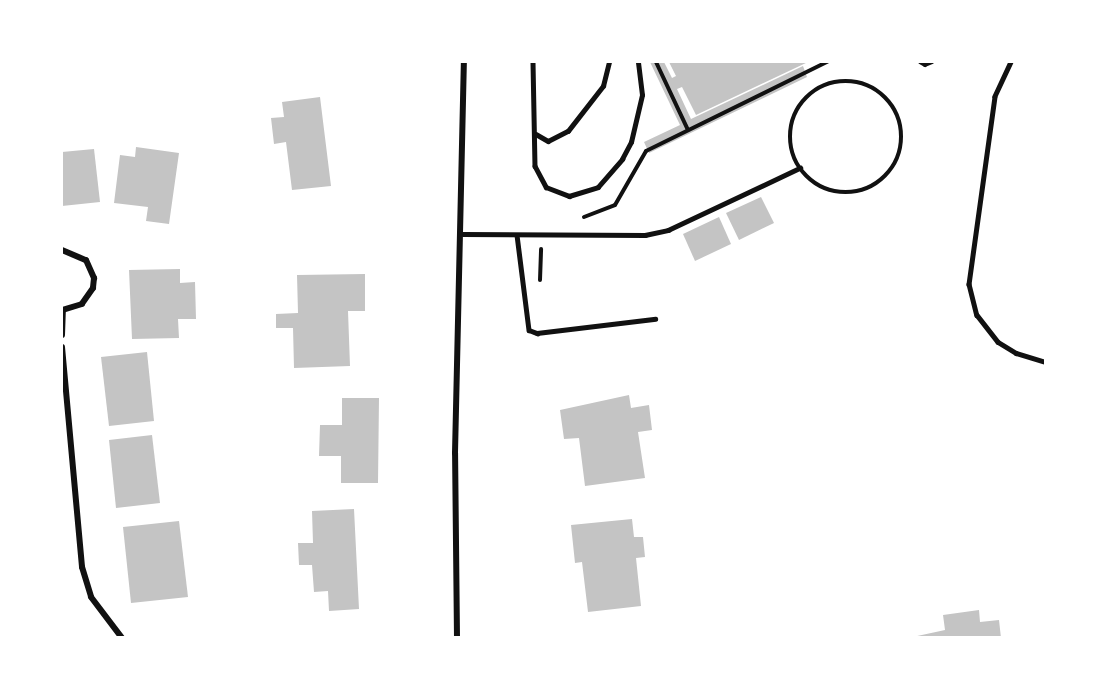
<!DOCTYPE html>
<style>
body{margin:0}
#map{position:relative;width:1107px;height:699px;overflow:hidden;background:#fff;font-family:"Space Grotesk",sans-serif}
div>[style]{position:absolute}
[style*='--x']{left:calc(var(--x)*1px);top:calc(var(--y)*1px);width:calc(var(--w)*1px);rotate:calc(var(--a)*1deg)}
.building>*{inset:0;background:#c4c4c4}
.path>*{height:4px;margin:-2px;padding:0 2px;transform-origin:2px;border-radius:2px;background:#111}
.service>*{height:4.5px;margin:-2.25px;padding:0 2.25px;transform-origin:2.25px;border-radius:2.25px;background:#111}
.service>.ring{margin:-2.25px;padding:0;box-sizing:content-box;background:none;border:4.5px solid #111;border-radius:50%}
.minor>*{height:6px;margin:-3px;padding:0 3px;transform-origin:3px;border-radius:3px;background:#111}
span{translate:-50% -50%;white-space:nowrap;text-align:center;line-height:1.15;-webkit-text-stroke:4.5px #fff;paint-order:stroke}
.frame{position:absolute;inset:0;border:63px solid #fff;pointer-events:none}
</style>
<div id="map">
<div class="building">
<div style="clip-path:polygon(650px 62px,664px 62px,672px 78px,676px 76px,669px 62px,808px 62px,696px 115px,682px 87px,677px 89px,691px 119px,803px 66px,807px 77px,649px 153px,644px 142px,680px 125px)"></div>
<div style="clip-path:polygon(320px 97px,331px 186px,292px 190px,286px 142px,274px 144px,271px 118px,284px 117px,282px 102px)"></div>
<div style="clip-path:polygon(136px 147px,179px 153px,169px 224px,146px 221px,148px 207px,114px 203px,120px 155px,135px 157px)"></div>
<div style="clip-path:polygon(94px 149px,100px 202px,62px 206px,62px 152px)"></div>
<div style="clip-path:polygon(761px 197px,774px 223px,739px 240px,726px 213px)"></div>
<div style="clip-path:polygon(719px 217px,731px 244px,695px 261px,683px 234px)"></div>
<div style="clip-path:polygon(180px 269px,180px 283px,195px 282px,196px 319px,178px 319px,179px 338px,132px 339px,129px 270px)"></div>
<div style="clip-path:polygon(365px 274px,365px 311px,348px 311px,350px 366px,294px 368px,293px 328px,276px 328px,276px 314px,298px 313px,297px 275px)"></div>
<div style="clip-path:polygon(147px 352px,154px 421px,109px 426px,101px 357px)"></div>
<div style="clip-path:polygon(629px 395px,631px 408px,649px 405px,652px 430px,638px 432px,645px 478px,585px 486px,579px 438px,564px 439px,560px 410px)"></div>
<div style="clip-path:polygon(342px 398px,379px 398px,378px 483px,341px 483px,341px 456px,319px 456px,320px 425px,342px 425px)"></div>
<div style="clip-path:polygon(152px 435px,160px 503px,116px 508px,109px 440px)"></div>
<div style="clip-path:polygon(354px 509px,359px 609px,329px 611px,328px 591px,314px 592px,312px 565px,299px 565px,298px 543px,313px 543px,312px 511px)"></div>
<div style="clip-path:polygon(632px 519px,634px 537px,643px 537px,645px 557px,636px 558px,641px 606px,588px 612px,582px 562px,575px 563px,571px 525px)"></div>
<div style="clip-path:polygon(179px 521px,188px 597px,131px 603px,123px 527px)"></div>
<div style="clip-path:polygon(979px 610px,980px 622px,999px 620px,1001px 638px,908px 638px,945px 630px,943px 615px)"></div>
</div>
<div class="path">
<div style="--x:656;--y:62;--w:75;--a:64.8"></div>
<div style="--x:920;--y:62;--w:6;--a:31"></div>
<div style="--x:925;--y:65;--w:8;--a:-23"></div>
<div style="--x:584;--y:217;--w:33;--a:-21"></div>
<div style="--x:615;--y:205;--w:62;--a:-60.1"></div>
<div style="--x:646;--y:151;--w:202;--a:-26.2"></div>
<div style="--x:540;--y:280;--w:31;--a:-88"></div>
</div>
<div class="service">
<div style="--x:533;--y:62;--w:104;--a:88.9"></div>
<div style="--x:535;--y:166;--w:24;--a:62"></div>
<div style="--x:546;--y:187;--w:25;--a:21"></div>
<div style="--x:569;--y:196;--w:30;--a:-17"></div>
<div style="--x:598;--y:187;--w:37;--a:-49"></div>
<div style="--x:622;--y:159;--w:19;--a:-62"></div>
<div style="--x:631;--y:142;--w:48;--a:-76.8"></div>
<div style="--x:642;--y:95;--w:33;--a:-97"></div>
<div style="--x:1011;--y:62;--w:38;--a:115"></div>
<div style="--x:995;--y:97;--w:189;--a:97.9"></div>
<div style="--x:969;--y:284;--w:32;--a:76"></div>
<div style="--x:977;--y:315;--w:34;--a:52"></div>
<div style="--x:998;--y:342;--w:21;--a:31"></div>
<div style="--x:1016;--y:353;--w:31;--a:17"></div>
<div class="ring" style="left:790px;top:81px;width:107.5px;height:107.5px"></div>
<div style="--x:536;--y:134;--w:14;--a:30"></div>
<div style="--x:548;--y:141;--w:22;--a:-27"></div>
<div style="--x:568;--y:131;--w:57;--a:-52.1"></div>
<div style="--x:603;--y:86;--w:25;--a:-76"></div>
<div style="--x:463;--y:234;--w:182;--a:0.3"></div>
<div style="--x:645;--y:235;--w:24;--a:-12"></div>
<div style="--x:668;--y:230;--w:146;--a:-25.2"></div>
<div style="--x:517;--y:235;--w:96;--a:82.8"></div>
<div style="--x:529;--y:330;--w:9;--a:21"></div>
<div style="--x:537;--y:333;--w:119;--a:-6.8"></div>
</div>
<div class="minor">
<div style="--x:62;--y:250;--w:26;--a:23"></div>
<div style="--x:86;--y:260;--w:20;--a:66"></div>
<div style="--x:94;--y:278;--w:10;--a:96"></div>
<div style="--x:93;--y:288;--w:19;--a:125"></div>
<div style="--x:82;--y:304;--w:21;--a:163"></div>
<div style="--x:62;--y:335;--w:25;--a:-88"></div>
<div style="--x:62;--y:347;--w:221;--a:84.8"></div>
<div style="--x:82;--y:567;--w:31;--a:73"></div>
<div style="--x:91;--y:597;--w:51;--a:52.9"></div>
<div style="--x:457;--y:638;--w:185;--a:-90.6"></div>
<div style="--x:455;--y:453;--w:391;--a:-88.7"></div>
</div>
<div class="frame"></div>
</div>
